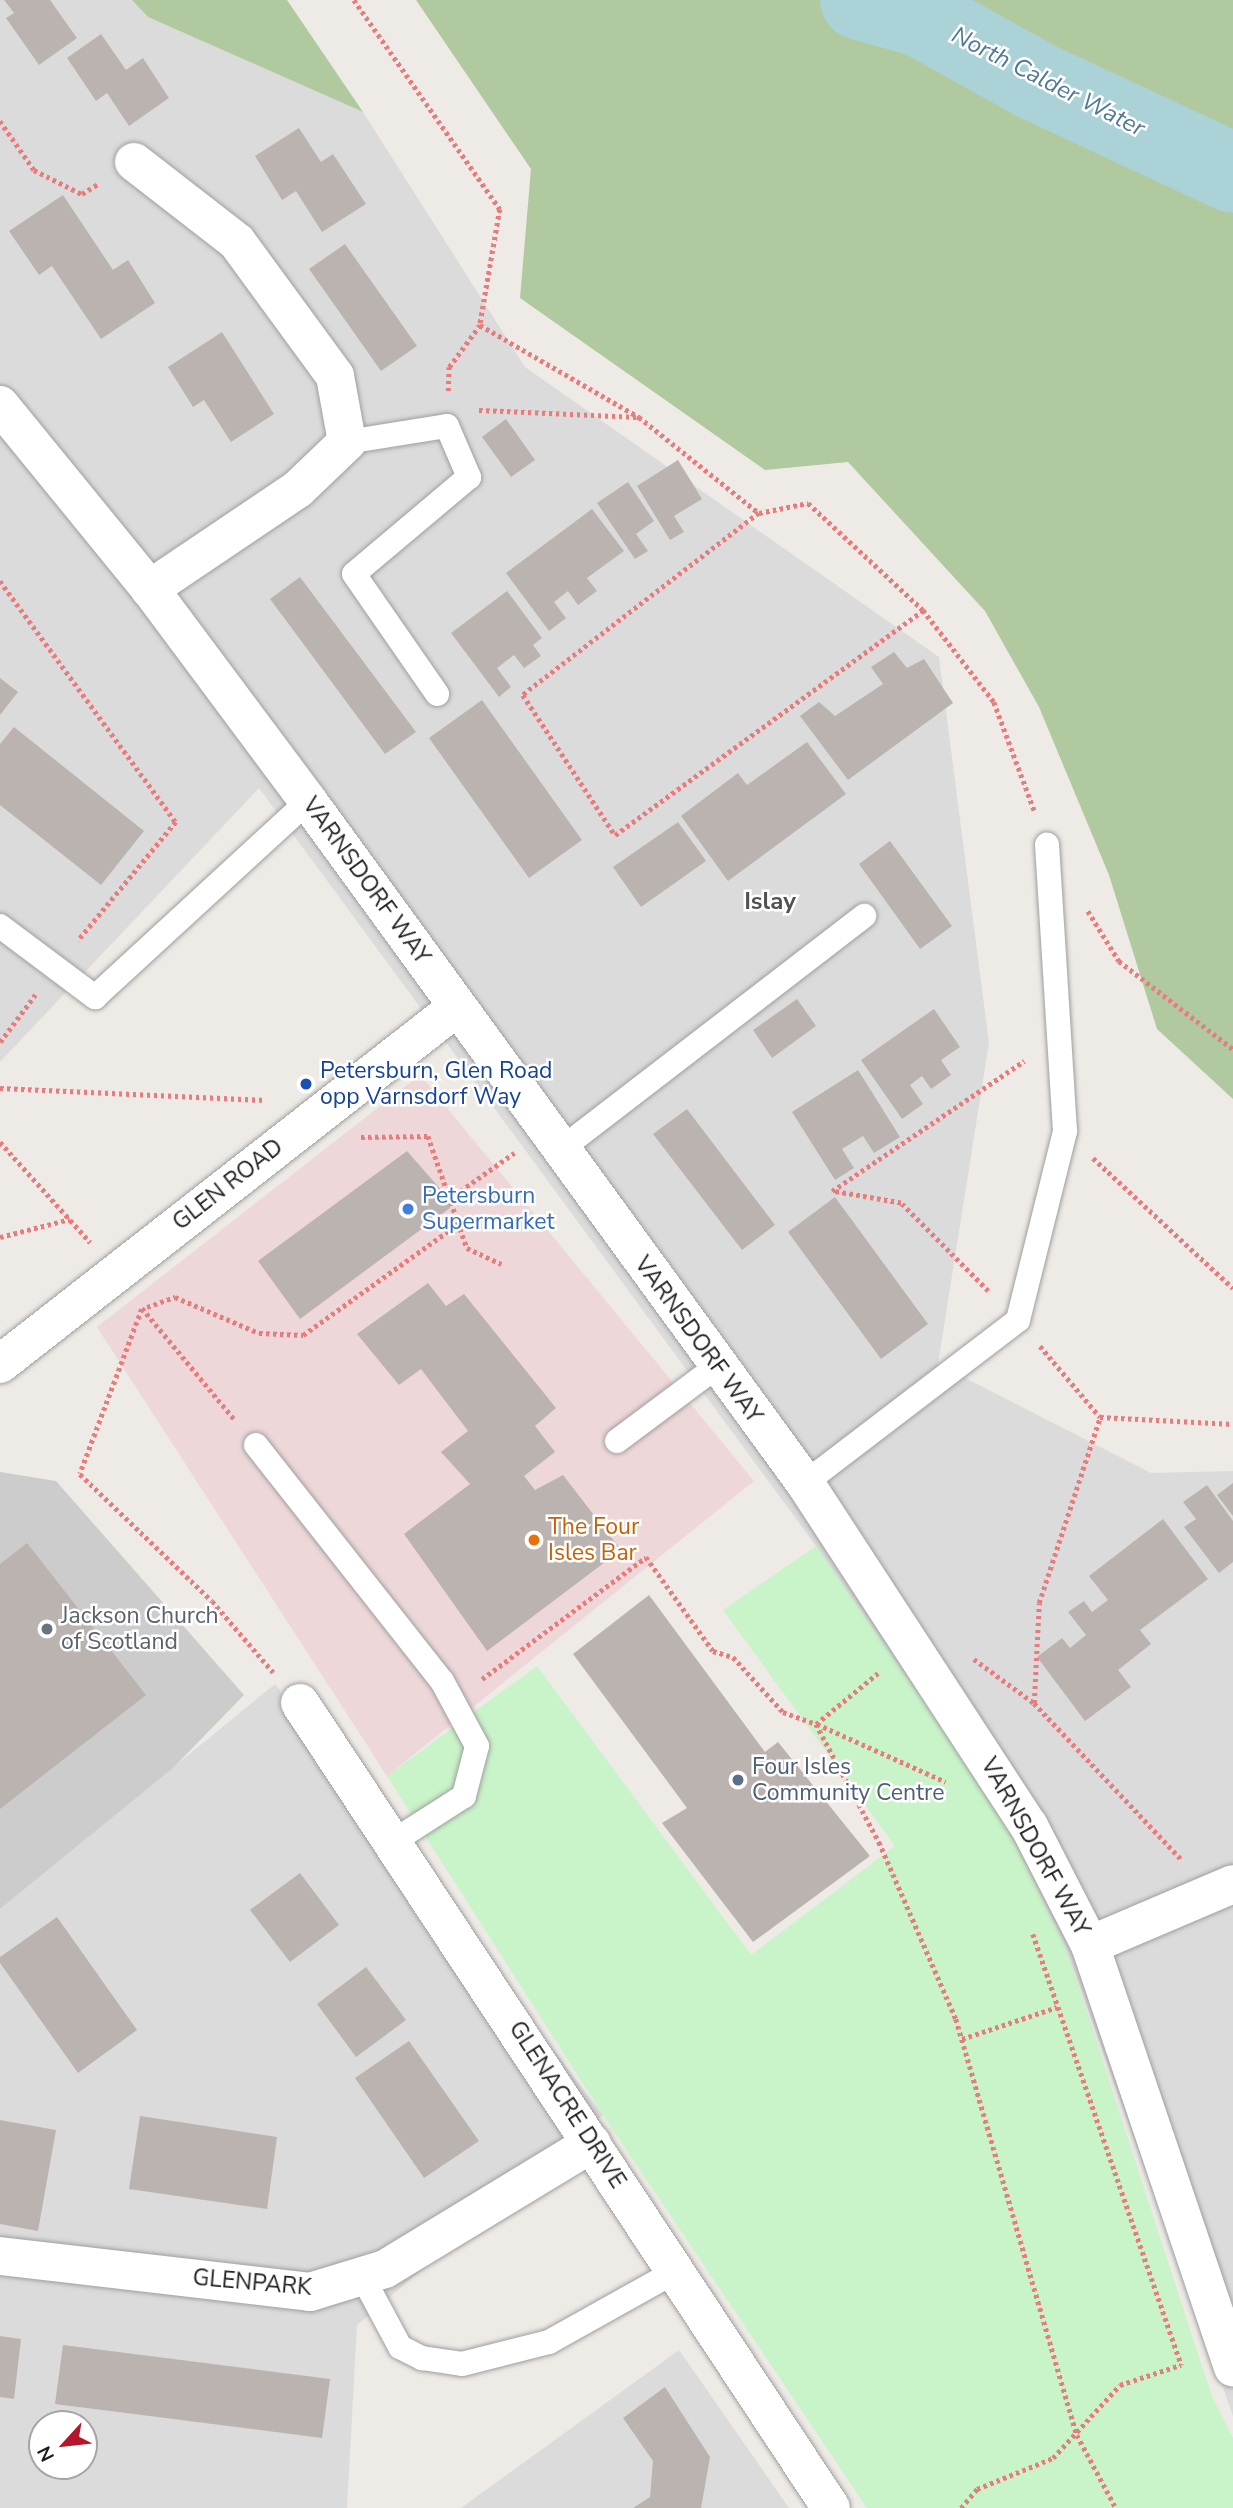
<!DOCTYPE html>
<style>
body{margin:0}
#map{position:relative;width:1233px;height:2508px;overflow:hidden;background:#eeeae6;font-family:"Nunito Sans",sans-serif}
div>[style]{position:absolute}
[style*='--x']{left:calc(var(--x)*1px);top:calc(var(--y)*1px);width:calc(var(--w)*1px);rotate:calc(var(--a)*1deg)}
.residential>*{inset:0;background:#dcdbdc}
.commercial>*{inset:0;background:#edd7d9}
.religious>*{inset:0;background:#ccc}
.forest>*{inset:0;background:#b0c99f}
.park>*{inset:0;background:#c9f3c8}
.river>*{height:80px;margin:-40px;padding:0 40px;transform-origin:40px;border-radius:40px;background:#abd2d7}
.building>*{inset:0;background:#bbb3af}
.path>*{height:4.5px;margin-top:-2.25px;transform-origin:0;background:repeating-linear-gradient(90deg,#e97b7d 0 3.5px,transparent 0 7px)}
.roads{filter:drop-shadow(0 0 2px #9f9f9f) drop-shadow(0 0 2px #9f9f9f)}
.lane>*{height:24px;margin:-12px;padding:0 12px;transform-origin:12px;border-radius:12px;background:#fff}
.street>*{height:38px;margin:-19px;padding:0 19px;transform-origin:19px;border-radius:19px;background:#fff}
.dots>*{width:19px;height:19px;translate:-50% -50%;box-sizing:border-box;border:4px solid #fff;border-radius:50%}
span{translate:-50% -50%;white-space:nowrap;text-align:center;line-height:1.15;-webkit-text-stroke:5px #fff;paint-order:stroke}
.street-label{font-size:23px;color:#1e1e1e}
.transit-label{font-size:23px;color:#164399}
.left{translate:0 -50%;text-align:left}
.shop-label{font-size:23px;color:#366cbe}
.food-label{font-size:23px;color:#c56008}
.worship-label{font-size:23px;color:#5b616d}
.service-label{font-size:23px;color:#4e5e75}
.water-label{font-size:24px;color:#4f7994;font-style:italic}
.neighbourhood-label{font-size:24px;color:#515151;font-weight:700}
.north{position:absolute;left:28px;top:2410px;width:70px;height:70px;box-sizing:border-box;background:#fff;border:2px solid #a5a5a5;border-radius:50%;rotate:243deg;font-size:19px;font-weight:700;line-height:28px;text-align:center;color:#1e1e1e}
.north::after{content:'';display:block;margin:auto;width:24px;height:32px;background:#b5172a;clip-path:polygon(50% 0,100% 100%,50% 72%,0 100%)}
</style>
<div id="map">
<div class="residential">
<div style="clip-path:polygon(0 0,132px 0,148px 17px,363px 112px,525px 367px,939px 657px,989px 1043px,938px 1364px,1151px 1473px,1233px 1471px,1233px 2416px,1067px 1951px,816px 1546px,259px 788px,0 1062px)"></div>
<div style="clip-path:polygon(evenodd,275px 1684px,603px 2115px,357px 2325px,347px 2508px,0 2508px,0 1909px,275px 1684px,42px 2424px,84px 2424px,84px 2466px,42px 2466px,42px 2424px)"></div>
<div style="clip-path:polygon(679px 2350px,789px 2508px,461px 2508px)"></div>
</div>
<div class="commercial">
<div style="clip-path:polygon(420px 1075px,754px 1481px,387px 1776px,97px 1327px)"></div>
</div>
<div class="religious">
<div style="clip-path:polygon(0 1472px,56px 1481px,244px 1695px,173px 1768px,0 1909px)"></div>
</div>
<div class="forest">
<div style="clip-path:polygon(132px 0,287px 0,363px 112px,148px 17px)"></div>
<div style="clip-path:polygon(416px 0,1233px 0,1233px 1099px,1157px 1029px,1109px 875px,1039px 707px,985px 611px,848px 462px,765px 470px,520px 298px,531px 169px)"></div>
</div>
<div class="park">
<div style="clip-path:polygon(816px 1546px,1001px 1812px,1067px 1951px,1212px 2397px,1233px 2438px,1233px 2508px,867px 2508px,603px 2115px,387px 1776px,537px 1666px,751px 1955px,895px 1846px,723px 1610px)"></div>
</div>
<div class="river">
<div style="--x:860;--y:0;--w:63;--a:15.6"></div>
<div style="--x:921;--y:17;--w:132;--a:29.1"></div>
<div style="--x:1036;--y:81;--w:217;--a:25"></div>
</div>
<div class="building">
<div style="clip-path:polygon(4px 0,50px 0,77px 38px,39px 65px,6px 18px,14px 13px)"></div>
<div style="clip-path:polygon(101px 34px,126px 70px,143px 58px,169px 98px,129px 126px,107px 93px,96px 101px,67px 58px)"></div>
<div style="clip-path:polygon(299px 128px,321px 162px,333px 154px,366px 204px,322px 232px,296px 191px,282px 200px,255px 156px)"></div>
<div style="clip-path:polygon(63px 195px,113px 270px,128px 260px,155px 303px,101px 339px,52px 266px,39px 275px,9px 231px)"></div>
<div style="clip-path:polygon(345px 244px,417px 346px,381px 371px,309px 269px)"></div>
<div style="clip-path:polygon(222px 332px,274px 414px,231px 442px,204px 400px,193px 407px,168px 367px)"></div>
<div style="clip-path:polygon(506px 419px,535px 460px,511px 477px,482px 437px)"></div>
<div style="clip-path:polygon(678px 460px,702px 499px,674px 516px,684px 532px,670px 540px,637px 486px)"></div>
<div style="clip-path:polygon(628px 482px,654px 521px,636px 534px,648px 551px,635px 559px,597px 503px)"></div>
<div style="clip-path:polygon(592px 509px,624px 551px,587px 578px,597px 591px,578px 605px,568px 591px,554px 602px,566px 618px,549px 631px,506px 573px)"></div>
<div style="clip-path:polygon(300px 577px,416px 732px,385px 754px,270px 599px)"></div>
<div style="clip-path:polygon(507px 591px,542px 638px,533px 645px,541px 656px,524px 668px,514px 655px,497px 668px,511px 687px,499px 697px,451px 633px)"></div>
<div style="clip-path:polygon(894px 652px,907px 668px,924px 659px,953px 703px,848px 780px,800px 716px,819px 702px,835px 716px,883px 684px,871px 667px)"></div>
<div style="clip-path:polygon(0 678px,18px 692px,0 715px)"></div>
<div style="clip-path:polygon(482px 700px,582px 840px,529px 878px,429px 738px)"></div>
<div style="clip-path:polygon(14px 727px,144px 831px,101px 885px,0 805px,0 744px)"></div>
<div style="clip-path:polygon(807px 742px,846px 794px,728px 881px,681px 816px,738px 773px,747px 785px)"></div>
<div style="clip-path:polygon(678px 822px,706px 861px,641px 907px,613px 867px)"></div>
<div style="clip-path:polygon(890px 841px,952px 926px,920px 949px,859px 864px)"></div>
<div style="clip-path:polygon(797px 999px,816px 1026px,772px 1058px,753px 1030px)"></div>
<div style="clip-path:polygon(934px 1009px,960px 1047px,941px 1060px,951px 1075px,931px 1089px,922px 1076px,910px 1085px,923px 1104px,902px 1119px,861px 1060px)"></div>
<div style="clip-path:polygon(858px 1070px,900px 1137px,874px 1153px,863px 1136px,842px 1149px,854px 1168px,835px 1180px,792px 1112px)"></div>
<div style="clip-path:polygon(687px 1109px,775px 1225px,742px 1250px,653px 1134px)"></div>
<div style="clip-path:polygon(407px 1151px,449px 1199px,450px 1208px,300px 1319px,258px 1261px)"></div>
<div style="clip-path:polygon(835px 1197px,928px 1324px,881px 1359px,788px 1232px)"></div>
<div style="clip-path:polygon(428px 1283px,446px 1306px,464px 1294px,556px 1408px,535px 1426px,555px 1452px,524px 1476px,535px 1490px,563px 1475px,621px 1550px,487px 1651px,404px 1534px,470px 1484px,441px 1452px,468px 1431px,421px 1369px,399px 1385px,357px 1334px)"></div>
<div style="clip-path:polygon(1233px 1483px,1233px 1516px,1217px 1495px)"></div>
<div style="clip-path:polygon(1207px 1485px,1233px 1521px,1233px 1562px,1219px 1573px,1184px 1527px,1196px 1519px,1183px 1502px)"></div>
<div style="clip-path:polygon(1163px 1519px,1208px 1579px,1140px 1630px,1151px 1644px,1118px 1670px,1131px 1687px,1085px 1721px,1037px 1657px,1062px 1638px,1070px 1648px,1086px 1635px,1068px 1612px,1084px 1601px,1092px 1612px,1108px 1600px,1089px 1576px)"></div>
<div style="clip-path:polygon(27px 1543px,146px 1695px,0 1809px,0 1564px)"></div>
<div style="clip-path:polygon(649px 1595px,765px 1752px,778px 1742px,870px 1856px,753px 1942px,662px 1823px,687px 1808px,573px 1654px)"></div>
<div style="clip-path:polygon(300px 1873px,339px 1925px,290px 1962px,250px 1910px)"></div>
<div style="clip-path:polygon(57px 1917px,137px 2030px,78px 2073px,0 1963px,0 1957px)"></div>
<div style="clip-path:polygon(366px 1967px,406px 2020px,356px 2057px,317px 2004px)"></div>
<div style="clip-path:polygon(409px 2041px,479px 2141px,424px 2178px,355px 2078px)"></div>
<div style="clip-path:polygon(140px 2116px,277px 2137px,267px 2209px,129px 2189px)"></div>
<div style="clip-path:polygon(0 2120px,56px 2130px,38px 2231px,0 2224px)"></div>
<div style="clip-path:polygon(0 2336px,21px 2339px,14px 2399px,0 2397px)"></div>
<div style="clip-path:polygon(63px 2345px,330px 2379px,322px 2438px,55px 2404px)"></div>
<div style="clip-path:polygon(665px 2387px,710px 2457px,701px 2508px,633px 2508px,650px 2497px,653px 2461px,623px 2418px)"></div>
</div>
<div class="path">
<div style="--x:354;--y:0;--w:255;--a:55.1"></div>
<div style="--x:500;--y:209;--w:118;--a:99.8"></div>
<div style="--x:480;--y:325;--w:184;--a:30.1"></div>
<div style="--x:639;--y:417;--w:154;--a:38.7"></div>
<div style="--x:759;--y:513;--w:50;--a:-11.5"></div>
<div style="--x:808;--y:503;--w:157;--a:42.9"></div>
<div style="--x:923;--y:610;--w:116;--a:52.3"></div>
<div style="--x:994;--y:702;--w:117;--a:69.6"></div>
<div style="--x:0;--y:121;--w:60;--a:55.2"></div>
<div style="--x:34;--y:170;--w:54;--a:26.6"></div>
<div style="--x:82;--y:194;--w:19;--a:-32"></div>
<div style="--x:448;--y:391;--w:24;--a:-88"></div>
<div style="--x:449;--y:367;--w:52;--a:-53.6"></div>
<div style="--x:479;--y:410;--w:159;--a:2.5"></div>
<div style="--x:759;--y:513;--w:298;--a:142.4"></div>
<div style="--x:523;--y:695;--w:168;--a:56.7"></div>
<div style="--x:615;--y:835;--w:381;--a:-36.1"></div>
<div style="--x:0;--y:581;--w:298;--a:53.9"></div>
<div style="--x:176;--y:822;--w:154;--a:129.5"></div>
<div style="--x:1088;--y:911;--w:59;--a:58.2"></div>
<div style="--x:1119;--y:961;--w:144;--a:37.7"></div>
<div style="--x:0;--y:1042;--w:59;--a:-53.3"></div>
<div style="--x:0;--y:1088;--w:266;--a:2.6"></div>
<div style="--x:361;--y:1137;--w:67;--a:-0.9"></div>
<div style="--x:428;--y:1136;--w:119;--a:70.8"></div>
<div style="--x:467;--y:1248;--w:38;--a:25"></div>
<div style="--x:0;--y:1142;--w:135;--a:48"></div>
<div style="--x:1093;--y:1158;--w:191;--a:42.9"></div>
<div style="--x:449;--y:1199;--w:80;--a:-35.3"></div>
<div style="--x:0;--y:1237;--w:72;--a:-14.4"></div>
<div style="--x:988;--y:1291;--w:124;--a:-134.7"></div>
<div style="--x:901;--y:1203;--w:70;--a:-170.1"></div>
<div style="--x:832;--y:1191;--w:232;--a:-34.1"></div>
<div style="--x:147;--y:1307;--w:30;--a:-20"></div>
<div style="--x:175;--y:1297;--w:91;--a:23.2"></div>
<div style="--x:259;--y:1333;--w:44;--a:2.6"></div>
<div style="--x:303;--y:1335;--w:191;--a:-35.6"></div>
<div style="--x:142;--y:1308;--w:146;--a:50.3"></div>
<div style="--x:142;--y:1309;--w:176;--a:110.6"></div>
<div style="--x:80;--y:1474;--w:183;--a:43.9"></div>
<div style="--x:212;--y:1601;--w:94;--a:49.3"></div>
<div style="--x:1040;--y:1346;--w:93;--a:49.8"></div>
<div style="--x:1100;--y:1417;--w:133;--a:3"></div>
<div style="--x:974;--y:1659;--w:74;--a:36.3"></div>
<div style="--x:1034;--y:1703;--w:214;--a:46.7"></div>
<div style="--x:482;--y:1679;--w:204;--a:-36.6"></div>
<div style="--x:646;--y:1557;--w:115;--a:54.5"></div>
<div style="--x:713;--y:1651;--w:21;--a:17"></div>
<div style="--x:733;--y:1657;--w:74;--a:47.7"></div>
<div style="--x:783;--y:1712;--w:35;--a:20"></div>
<div style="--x:816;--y:1724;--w:80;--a:-39.4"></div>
<div style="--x:1034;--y:1703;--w:100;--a:-87.1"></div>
<div style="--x:1039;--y:1603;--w:196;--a:-71.8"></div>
<div style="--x:816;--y:1724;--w:134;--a:61.9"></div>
<div style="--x:879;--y:1842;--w:193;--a:66.5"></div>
<div style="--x:956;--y:2019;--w:433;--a:73.8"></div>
<div style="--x:1077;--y:2435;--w:83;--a:61.9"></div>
<div style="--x:817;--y:1724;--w:141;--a:24.2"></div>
<div style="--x:1033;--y:1934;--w:456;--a:71"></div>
<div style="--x:962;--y:2039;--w:100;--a:-18.6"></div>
<div style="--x:961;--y:2508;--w:25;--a:-50"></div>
<div style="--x:977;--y:2489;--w:82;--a:-22.2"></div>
<div style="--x:1053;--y:2458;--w:99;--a:-47.5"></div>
<div style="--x:1120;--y:2385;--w:64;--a:-18.2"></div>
</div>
<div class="roads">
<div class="lane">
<div style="--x:347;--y:442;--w:101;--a:-9.1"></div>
<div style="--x:447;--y:426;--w:56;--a:66.7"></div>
<div style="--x:469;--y:477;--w:150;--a:139.9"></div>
<div style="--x:354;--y:574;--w:146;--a:55.3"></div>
<div style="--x:0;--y:926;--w:119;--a:36.8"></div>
<div style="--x:95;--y:997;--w:289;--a:-42.6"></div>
<div style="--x:560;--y:1150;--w:384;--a:-37.6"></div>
<div style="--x:617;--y:1441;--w:124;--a:-36.8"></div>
<div style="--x:256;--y:1445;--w:300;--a:51.8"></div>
<div style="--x:442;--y:1681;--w:74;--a:61.7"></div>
<div style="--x:477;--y:1746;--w:52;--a:104.6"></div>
<div style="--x:464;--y:1796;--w:85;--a:147.4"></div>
<div style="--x:805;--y:1483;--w:268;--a:-37.4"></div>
<div style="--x:1018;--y:1320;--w:195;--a:-76"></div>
<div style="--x:1065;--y:1131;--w:287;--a:-93.6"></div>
<div style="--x:362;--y:2276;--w:81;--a:61.8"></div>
<div style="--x:400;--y:2347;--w:25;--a:27"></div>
<div style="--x:422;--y:2358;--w:40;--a:8.5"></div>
<div style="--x:462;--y:2364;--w:90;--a:-14.2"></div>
<div style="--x:549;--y:2342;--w:145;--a:-29.2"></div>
</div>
<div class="street">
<div style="--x:134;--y:162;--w:130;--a:37.8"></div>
<div style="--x:237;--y:242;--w:166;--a:53.8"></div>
<div style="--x:335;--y:376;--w:67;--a:79.7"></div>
<div style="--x:347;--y:442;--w:68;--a:136.2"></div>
<div style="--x:298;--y:489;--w:179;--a:146"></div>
<div style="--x:0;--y:405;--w:237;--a:50.8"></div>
<div style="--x:150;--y:589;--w:264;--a:53.3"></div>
<div style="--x:308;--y:801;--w:844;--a:53.92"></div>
<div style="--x:805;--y:1483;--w:410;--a:56.9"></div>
<div style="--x:1029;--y:1826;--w:134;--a:62.9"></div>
<div style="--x:1090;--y:1945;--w:446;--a:71.3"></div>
<div style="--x:0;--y:1364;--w:579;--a:-37.98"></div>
<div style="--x:300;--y:1703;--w:964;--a:56.59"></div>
<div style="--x:1090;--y:1945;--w:155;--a:-23.1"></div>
<div style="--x:0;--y:2256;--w:312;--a:6.6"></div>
<div style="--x:310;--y:2292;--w:78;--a:-17"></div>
<div style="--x:385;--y:2269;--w:242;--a:-31.3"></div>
</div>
</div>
<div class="dots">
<div style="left:306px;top:1084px;background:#1a4fb4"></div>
<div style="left:408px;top:1209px;background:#3f7fe0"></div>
<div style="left:534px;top:1540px;background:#e8710a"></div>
<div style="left:47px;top:1629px;background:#6b7280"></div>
<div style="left:738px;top:1780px;background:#5c6f8a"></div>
</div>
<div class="street-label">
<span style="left:366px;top:881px;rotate:54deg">VARNSDORF WAY</span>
<span style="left:228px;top:1185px;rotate:-38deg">GLEN ROAD</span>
<span style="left:698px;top:1340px;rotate:54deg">VARNSDORF WAY</span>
<span style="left:1035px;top:1847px;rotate:61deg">VARNSDORF WAY</span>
<span style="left:567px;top:2105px;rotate:57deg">GLENACRE DRIVE</span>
<span style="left:252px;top:2283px;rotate:5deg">GLENPARK</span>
</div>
<div class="transit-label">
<span class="left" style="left:320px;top:1084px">Petersburn, Glen Road<br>opp Varnsdorf Way</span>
</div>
<div class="shop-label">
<span class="left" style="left:422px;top:1209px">Petersburn<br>Supermarket</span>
</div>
<div class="food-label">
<span class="left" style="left:548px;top:1540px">The Four<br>Isles Bar</span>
</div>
<div class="worship-label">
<span class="left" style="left:61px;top:1629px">Jackson Church<br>of Scotland</span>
</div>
<div class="service-label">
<span class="left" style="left:752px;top:1780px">Four Isles<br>Community Centre</span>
</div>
<div class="water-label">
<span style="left:1048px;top:82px;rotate:27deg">North Calder Water</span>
</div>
<div class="neighbourhood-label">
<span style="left:770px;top:902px">Islay</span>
</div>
<div class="north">N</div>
</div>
